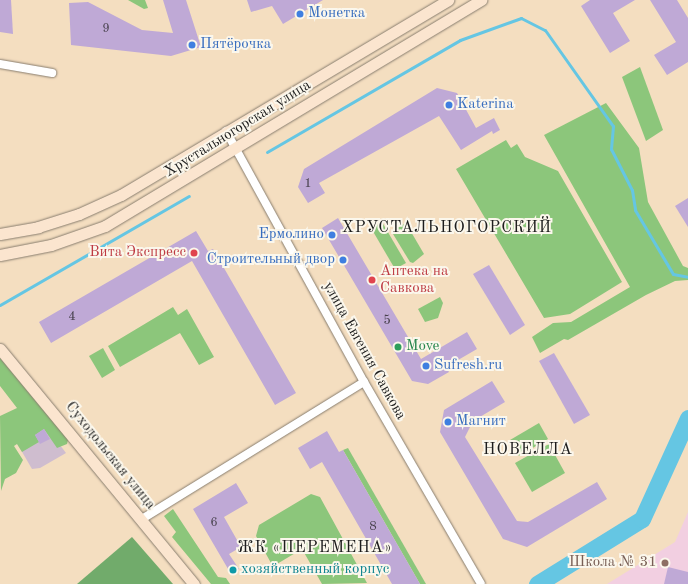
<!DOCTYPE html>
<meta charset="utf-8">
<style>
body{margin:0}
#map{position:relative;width:688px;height:584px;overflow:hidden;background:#f4dec0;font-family:"Old Standard TT",serif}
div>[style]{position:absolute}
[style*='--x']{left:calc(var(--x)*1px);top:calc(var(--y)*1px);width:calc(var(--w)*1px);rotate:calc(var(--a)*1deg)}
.built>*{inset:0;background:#f2cfe1}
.industrial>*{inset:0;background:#cfbdcf}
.green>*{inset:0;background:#8cc67b}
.forest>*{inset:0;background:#71ab6b}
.stream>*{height:3px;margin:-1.5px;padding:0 1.5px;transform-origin:1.5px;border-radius:1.5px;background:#65c6e3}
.river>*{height:17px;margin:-8.5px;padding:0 8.5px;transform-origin:8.5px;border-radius:8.5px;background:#65c6e3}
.building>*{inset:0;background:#bfa9d6}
.roads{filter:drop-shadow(0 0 1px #887d6e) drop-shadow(0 0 1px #887d6e)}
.street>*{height:8px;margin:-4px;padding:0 4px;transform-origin:4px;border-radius:4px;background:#fff}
.secondary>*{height:11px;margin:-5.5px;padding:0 5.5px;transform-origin:5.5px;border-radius:5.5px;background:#fbe5cf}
.dots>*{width:11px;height:11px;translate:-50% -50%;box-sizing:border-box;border:2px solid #fbf7ec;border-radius:50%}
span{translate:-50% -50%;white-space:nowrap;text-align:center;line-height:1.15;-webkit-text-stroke:4px #fbf7ec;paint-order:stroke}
.number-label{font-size:13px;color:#453f4a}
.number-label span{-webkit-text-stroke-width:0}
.shop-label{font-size:15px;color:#366cbe}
.left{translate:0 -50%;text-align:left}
.right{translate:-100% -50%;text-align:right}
.street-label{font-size:15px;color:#1c1c1c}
.health-label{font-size:15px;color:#be3a42}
.leisure-label{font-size:15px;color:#27864d}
.education-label{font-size:15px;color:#785e54}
.culture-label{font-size:15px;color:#0d838f}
.neighbourhood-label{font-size:16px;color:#1c1c1c;letter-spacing:1px}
</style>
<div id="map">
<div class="built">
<div style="clip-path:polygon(688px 512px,688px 584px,607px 584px,675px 542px)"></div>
</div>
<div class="industrial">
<div style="clip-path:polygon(35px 412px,66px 453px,40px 468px,32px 469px,7px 426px)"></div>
</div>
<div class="green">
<div style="clip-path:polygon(128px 0,145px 0,148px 8px,144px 9px)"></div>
<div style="clip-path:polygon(640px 67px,663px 130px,646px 141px,622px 77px)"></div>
<div style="clip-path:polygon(606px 103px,639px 148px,648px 202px,683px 266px,688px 268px,688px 280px,675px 281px,646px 295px,568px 340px,564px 339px,540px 353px,532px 337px,553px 323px,571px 322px,630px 287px,544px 135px)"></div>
<div style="clip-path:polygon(506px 140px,511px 148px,517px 144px,525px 157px,558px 171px,622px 282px,570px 314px,544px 318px,456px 169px)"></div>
<div style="clip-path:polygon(382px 222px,406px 263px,395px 269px,371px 228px)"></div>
<div style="clip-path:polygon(404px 224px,407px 225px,424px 254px,413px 263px,410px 262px,393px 234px,394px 230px)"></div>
<div style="clip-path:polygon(440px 297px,443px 303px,438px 318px,425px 322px,418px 309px)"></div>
<div style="clip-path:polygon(173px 307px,178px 315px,187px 309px,214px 357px,199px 365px,180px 333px,120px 367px,108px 346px)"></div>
<div style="clip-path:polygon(103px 348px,115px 370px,102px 378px,89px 356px)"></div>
<div style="clip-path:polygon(0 358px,68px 440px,67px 444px,57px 448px,44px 429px,35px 435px,39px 442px,22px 452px,17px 444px,14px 446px,23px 460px,16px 473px,5px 479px,1px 491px,0 416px,17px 408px,0 386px)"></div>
<div style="clip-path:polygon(539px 423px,548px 439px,519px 456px,510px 440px)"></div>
<div style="clip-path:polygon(549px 444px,565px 473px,532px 492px,515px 463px)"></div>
<div style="clip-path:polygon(348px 448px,426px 584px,420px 584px,343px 450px)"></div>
<div style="clip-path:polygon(311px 494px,320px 497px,367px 583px,322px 584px,302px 549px,277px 564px,271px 563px,256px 536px,259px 525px)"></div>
<div style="clip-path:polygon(173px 509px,218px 577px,226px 578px,230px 584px,211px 584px,172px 537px,176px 532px,164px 516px)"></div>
</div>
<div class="forest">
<div style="clip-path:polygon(132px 537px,173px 584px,77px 584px)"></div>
</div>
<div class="stream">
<div style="--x:267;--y:152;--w:223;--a:-30.1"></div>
<div style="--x:460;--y:40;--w:65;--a:-19.8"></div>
<div style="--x:521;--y:18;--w:27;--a:27"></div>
<div style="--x:545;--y:30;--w:118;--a:54.7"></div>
<div style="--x:613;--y:126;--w:23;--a:95"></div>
<div style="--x:611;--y:149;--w:46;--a:62.9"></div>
<div style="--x:632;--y:190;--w:20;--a:81"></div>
<div style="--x:635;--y:210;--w:74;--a:59.3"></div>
<div style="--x:673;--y:274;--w:15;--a:11"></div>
<div style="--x:0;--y:305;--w:218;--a:-30"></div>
</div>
<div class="river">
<div style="--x:537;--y:584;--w:123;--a:-31.8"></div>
<div style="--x:642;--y:519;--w:111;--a:-65.5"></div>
</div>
<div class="building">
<div style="clip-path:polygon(0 0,11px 0,13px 34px,0 32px)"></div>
<div style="clip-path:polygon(163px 0,186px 0,201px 47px,171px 56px,71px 45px,69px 3px,88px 2px,142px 30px,173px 33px)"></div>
<div style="clip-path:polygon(247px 0,323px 0,283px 24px,272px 6px,251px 12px)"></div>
<div style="clip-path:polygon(590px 0,635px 0,613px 13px,630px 41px,610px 53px,581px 6px)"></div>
<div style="clip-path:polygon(650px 0,677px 0,688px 18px,688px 62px,667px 75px,654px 55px,676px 42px)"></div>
<div style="clip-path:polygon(437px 88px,457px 93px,476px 128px,494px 118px,500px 130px,493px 134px,492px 131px,461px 150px,439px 116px,319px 183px,325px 193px,308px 203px,298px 187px,304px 169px)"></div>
<div style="clip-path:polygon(688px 198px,688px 227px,675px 206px)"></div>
<div style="clip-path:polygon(338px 218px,421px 359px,467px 332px,477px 349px,446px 367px,449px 372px,428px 384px,412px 381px,322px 228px)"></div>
<div style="clip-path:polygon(196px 231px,208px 251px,213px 249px,296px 393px,275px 405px,192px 261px,51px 343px,39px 322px)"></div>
<div style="clip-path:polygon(489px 265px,525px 325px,510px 335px,473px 274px)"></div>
<div style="clip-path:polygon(554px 353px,590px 415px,574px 424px,539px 361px)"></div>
<div style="clip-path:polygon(492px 381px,505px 402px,473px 421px,465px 437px,517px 521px,528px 522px,597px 482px,607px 499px,527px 547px,503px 539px,440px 432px,444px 410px)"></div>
<div style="clip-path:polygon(44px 429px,50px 439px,40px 444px,35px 435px)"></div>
<div style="clip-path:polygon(327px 431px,339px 452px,343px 450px,420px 584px,392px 584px,322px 462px,310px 469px,298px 448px)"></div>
<div style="clip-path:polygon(236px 483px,248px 503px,224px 517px,241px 547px,229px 554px,239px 569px,231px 574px,193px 509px)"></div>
<div style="clip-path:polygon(668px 567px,688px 572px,688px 584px,664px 584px)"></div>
</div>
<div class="roads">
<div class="street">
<div style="--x:0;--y:64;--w:53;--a:9.8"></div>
<div style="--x:226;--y:131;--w:286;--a:61.2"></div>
<div style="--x:364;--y:382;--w:233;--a:59.9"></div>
<div style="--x:142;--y:519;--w:261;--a:-31.7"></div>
</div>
<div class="secondary">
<div style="--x:0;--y:234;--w:39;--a:-10"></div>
<div style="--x:38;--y:227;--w:43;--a:-17.6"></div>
<div style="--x:79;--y:214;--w:46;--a:-24.3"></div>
<div style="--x:121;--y:195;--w:381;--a:-30.8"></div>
<div style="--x:0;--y:255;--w:52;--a:-11.1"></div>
<div style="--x:51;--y:245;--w:57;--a:-19.4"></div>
<div style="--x:105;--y:226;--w:439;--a:-31"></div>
<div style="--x:0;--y:349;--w:305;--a:50.5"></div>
</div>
</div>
<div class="dots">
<div style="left:300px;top:14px;background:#3f7fe0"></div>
<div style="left:192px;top:45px;background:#3f7fe0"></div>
<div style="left:449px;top:105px;background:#3f7fe0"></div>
<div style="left:332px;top:235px;background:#3f7fe0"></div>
<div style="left:194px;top:253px;background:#e0444e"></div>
<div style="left:343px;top:260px;background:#3f7fe0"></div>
<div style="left:372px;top:280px;background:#e0444e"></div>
<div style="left:398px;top:347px;background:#2e9e5b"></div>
<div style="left:426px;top:366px;background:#3f7fe0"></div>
<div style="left:448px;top:422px;background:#3f7fe0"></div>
<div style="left:665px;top:563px;background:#8d6e63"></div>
<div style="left:233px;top:570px;background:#0f9aa8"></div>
</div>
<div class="number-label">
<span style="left:106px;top:29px">9</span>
<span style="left:308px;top:184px">1</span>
<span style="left:72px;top:317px">4</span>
<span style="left:387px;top:321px">5</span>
<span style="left:214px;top:523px">6</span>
<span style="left:373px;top:527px">8</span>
</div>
<div class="shop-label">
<span class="left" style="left:308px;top:14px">Монетка</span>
<span class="left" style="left:200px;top:45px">Пятёрочка</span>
<span class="left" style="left:457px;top:105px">Katerina</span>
<span class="right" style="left:324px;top:235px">Ермолино</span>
<span class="right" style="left:335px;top:260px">Строительный двор</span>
<span class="left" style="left:434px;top:366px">Sufresh.ru</span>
<span class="left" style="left:456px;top:422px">Магнит</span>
</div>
<div class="street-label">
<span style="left:238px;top:129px;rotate:-32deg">Хрустальногорская улица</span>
<span style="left:364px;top:351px;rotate:61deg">улица Евгения Савкова</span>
<span style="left:110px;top:456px;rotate:51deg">Суходольская улица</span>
</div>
<div class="health-label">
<span class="right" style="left:186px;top:253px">Вита Экспресс</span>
<span class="left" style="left:380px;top:280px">Аптека на<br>Савкова</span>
</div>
<div class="leisure-label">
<span class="left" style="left:406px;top:347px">Move</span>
</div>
<div class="education-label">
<span class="right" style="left:657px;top:563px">Школа № 31</span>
</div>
<div class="culture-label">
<span class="left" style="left:241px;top:570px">хозяйственный корпус</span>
</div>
<div class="neighbourhood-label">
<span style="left:447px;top:228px">ХРУСТАЛЬНОГОРСКИЙ</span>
<span style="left:528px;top:450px">НОВЕЛЛА</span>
<span style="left:315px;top:548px">ЖК «ПЕРЕМЕНА»</span>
</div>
</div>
